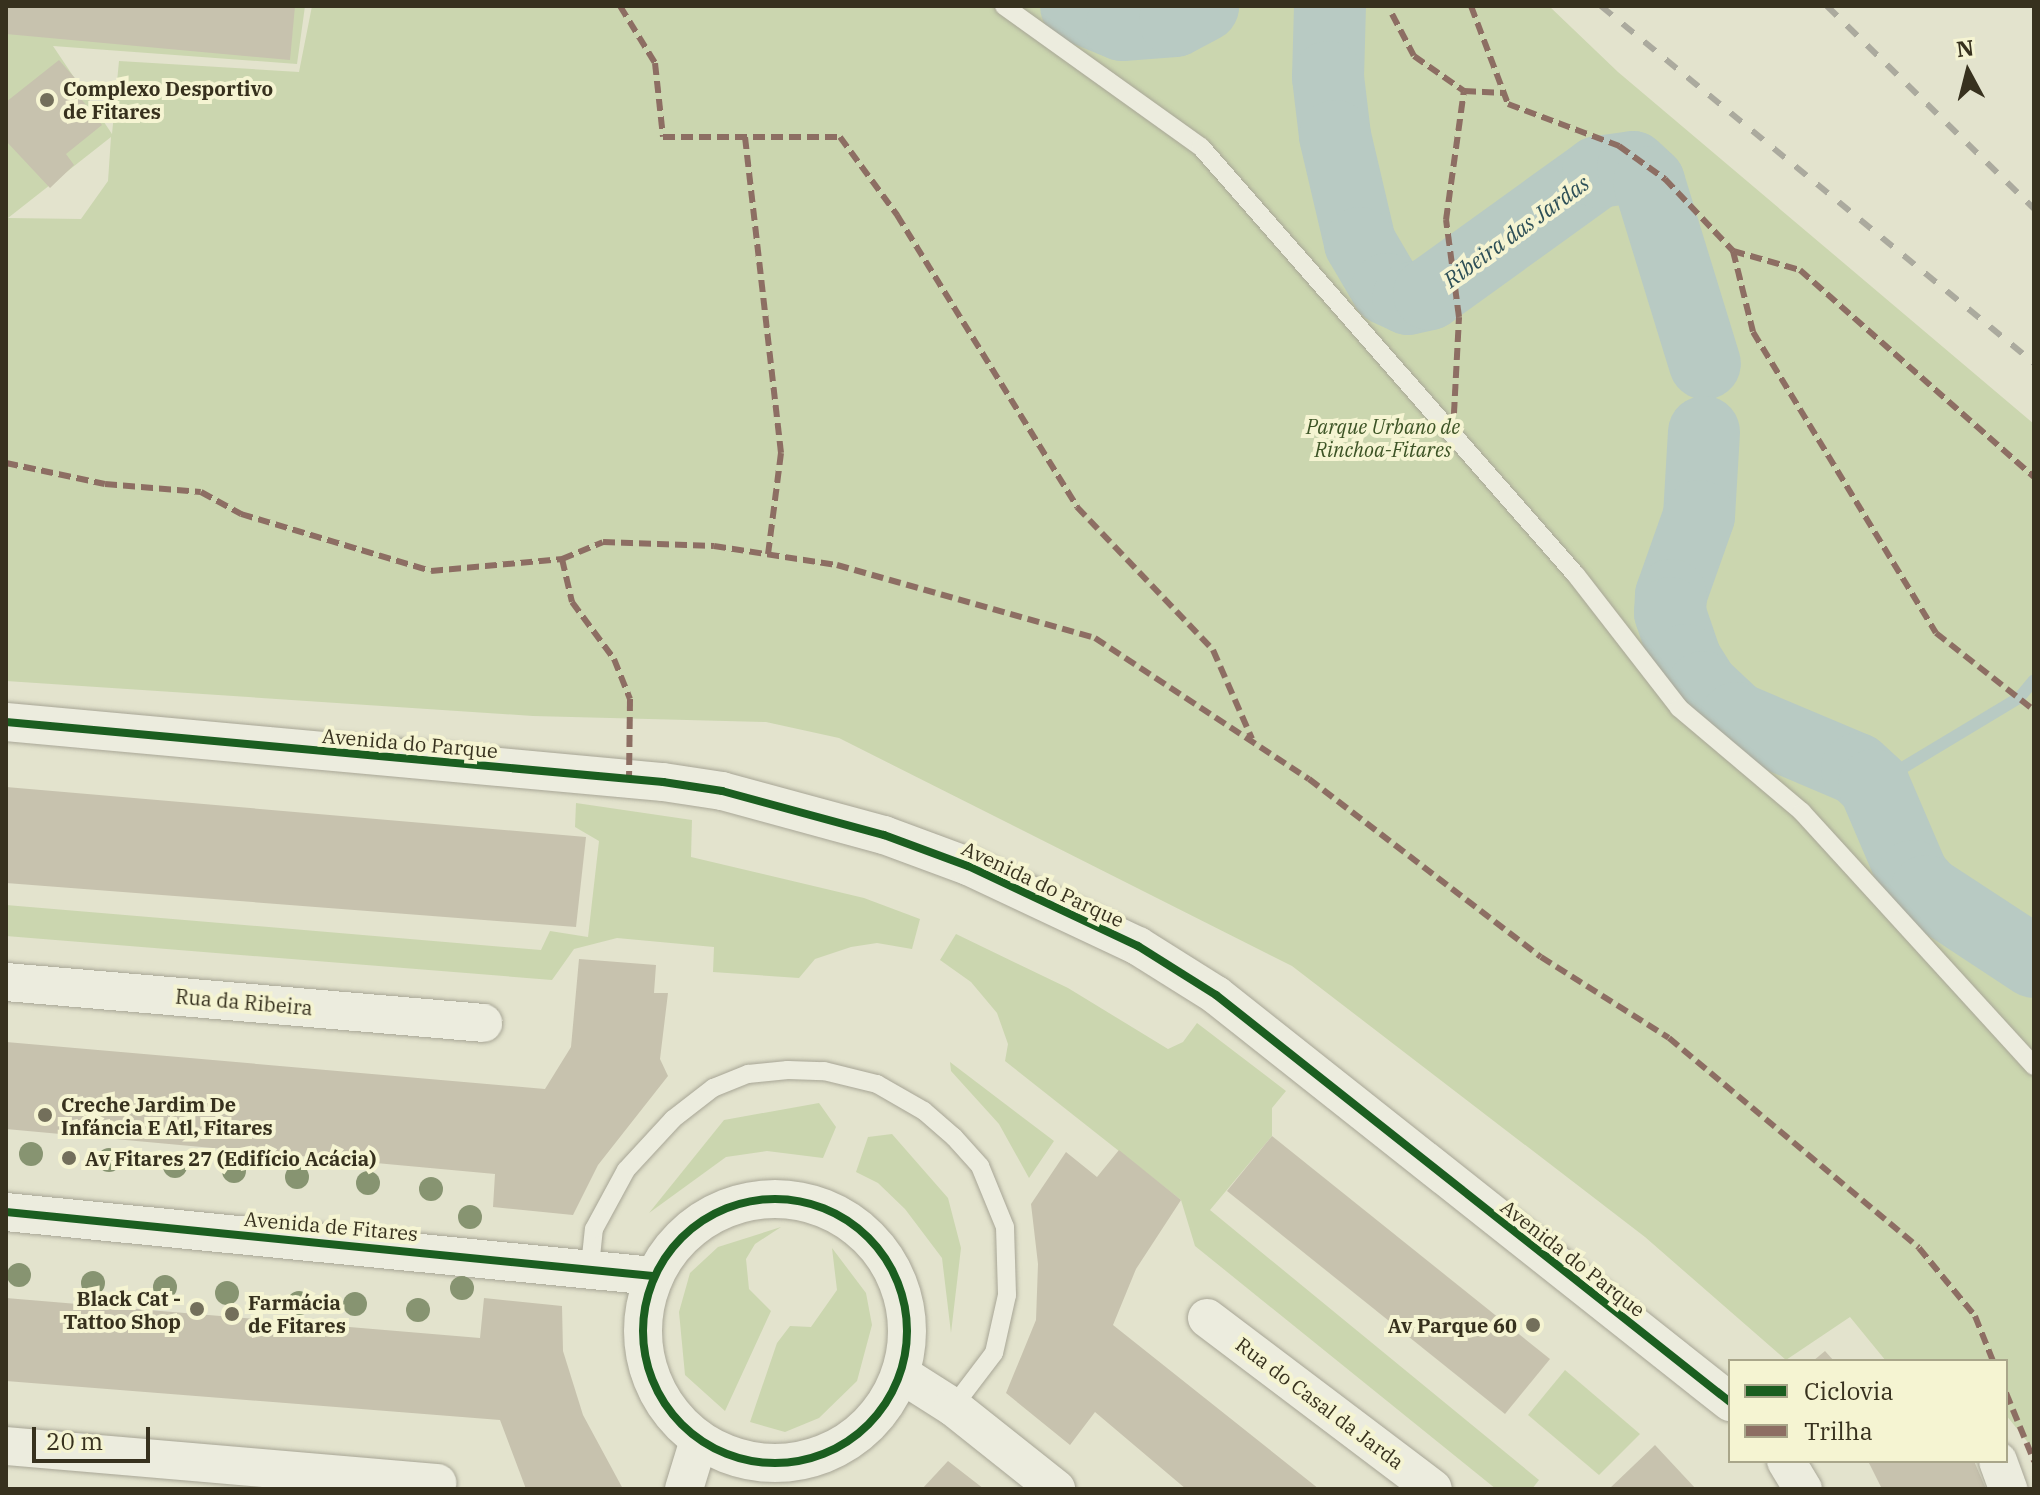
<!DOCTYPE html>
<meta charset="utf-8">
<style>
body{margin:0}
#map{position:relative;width:2040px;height:1495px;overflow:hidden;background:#e3e3cd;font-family:"IBM Plex Serif",serif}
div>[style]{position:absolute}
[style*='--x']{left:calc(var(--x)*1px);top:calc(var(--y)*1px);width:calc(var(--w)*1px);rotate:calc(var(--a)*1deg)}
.green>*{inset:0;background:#cbd6af}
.stream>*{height:12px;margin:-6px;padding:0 6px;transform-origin:6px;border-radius:6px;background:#b8cac3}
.river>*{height:72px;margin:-36px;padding:0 36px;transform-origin:36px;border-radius:36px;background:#b8cac3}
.building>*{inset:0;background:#c7c2ae}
.roads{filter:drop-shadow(0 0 2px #a8a696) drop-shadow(0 0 2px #a8a696)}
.service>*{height:18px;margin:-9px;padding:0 9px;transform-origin:9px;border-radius:9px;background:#ececde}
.minor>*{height:38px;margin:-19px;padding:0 19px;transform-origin:19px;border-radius:19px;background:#ececde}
.minor>.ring{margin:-19px;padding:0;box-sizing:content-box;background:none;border:38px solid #ececde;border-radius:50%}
.rail>*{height:6px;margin-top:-3px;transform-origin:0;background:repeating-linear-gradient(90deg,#abaa9e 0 14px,transparent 0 28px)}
.quiet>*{height:6px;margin-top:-3px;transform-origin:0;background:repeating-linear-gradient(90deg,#8d6e63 0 12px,transparent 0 18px)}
.cycleway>*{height:8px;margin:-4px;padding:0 4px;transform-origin:4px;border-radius:4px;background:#1b5e20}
.cycleway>.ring{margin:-4px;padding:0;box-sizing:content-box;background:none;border:8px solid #1b5e20;border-radius:50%}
.trees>*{width:24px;height:24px;margin:-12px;border-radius:50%;background:#879471}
.dots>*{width:22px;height:22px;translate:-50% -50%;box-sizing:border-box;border:4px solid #f5f4d2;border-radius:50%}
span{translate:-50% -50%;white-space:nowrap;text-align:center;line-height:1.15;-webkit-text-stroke:8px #f5f4d2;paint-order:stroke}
.poi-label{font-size:20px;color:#37311e;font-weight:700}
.left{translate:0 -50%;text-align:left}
.right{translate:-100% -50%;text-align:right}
.park-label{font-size:20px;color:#3c5325;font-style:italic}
.street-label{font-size:20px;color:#37311e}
.water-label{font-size:22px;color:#2d4f57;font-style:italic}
.frame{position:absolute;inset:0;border:8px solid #37311e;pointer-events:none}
.legend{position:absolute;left:1728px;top:1359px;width:280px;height:104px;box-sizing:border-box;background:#f5f4d2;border:2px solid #a9a68a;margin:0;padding:10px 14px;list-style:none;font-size:24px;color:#37311e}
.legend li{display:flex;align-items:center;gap:16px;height:40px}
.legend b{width:40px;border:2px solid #a9a68a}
.north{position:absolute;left:1928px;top:32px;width:80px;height:80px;-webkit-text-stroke:6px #f5f4d2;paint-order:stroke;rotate:353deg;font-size:22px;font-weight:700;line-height:32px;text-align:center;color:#37311e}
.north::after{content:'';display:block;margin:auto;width:28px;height:36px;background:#37311e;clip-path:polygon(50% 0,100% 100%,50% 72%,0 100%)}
.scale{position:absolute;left:32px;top:1427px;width:118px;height:36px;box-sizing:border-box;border:4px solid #37311e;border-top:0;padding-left:10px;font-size:24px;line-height:28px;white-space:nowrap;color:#37311e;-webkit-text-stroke:6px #f5f4d2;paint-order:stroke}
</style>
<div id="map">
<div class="green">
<div style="clip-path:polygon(evenodd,6px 6px,305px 6px,297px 64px,53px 46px,112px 134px,119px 61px,299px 72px,312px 6px,1549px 6px,1618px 72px,2034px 424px,2034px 1450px,2006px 1415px,2006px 1361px,1886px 1361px,1850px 1317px,1786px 1360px,1645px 1237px,1292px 966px,839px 738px,766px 722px,533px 716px,6px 681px,6px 6px,111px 137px,108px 181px,81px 219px,8px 218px,111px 137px)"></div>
<div style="clip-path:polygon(576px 803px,692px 820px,691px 857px,864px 898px,920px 919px,912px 949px,877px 943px,851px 947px,815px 959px,799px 978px,713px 972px,714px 947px,617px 938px,574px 949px,552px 980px,6px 936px,6px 905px,541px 950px,550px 931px,588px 937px,599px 841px,575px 827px)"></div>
<div style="clip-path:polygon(956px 934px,1068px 988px,1168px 1049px,1183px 1042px,1197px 1023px,1286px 1091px,1272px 1108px,1272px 1136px,1210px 1210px,1539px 1480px,1532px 1489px,1496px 1489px,1195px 1246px,1181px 1200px,1005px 1061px,1008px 1044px,997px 1013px,971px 982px,940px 960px)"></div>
<div style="clip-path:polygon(950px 1062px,1054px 1141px,1029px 1178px,999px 1124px,951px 1071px)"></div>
<div style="clip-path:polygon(819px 1103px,836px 1127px,823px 1158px,767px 1151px,726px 1157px,649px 1213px,724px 1120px)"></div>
<div style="clip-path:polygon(892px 1134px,948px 1198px,961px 1248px,951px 1333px,942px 1258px,905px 1209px,878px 1183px,856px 1172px,868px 1137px)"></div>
<div style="clip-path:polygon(781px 1227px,755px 1244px,746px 1259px,749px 1289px,771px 1311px,725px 1411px,685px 1375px,679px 1312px,690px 1273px,718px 1247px)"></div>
<div style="clip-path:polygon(832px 1248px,866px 1293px,872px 1325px,857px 1381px,819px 1418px,785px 1432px,750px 1422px,777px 1343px,790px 1326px,811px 1327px,837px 1290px)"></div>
<div style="clip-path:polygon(1565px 1370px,1640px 1434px,1599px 1475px,1528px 1415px)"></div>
</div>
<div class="stream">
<div style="--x:1874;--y:785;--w:169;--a:-31"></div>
<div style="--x:2019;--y:698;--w:23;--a:-50"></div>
</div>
<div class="river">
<div style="--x:1076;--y:6;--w:50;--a:22.4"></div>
<div style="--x:1122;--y:25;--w:53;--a:-4.3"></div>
<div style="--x:1175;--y:21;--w:32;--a:-28"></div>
<div style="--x:1330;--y:6;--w:71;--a:91.6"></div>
<div style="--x:1328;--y:77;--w:59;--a:83.2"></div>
<div style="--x:1335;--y:136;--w:110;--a:76.8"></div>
<div style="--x:1360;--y:243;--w:53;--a:59.6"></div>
<div style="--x:1387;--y:289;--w:23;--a:25"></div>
<div style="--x:1408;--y:299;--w:22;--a:-13"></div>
<div style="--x:1429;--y:294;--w:208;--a:-35.8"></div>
<div style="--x:1598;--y:172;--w:35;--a:-8"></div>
<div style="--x:1633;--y:167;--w:22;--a:43"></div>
<div style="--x:1649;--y:182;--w:190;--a:72.9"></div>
<div style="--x:1704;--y:432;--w:84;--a:93.4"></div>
<div style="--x:1699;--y:516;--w:84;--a:109.5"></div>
<div style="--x:1671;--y:595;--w:18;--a:93"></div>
<div style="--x:1670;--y:613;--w:50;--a:71.2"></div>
<div style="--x:1686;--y:660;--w:32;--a:58"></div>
<div style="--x:1703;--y:687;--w:45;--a:43.2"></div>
<div style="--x:1736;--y:718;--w:131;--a:22.9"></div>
<div style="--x:1857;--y:769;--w:23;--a:43"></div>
<div style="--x:1874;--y:785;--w:99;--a:66.8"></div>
<div style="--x:1913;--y:876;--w:20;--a:49"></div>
<div style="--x:1926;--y:891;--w:129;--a:33.3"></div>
</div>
<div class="building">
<div style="clip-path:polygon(6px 6px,295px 6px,290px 60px,6px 34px)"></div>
<div style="clip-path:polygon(59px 60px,81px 85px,74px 90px,102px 125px,66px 154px,74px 165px,50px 188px,6px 141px,6px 102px)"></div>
<div style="clip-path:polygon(6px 787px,586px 837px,576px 927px,6px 883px)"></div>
<div style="clip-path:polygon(579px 959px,656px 965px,654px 993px,668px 993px,660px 1059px,668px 1076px,598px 1165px,573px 1215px,493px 1207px,495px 1174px,6px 1129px,6px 1042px,545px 1089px,571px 1047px)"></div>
<div style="clip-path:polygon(1272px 1136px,1550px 1359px,1505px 1414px,1227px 1191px)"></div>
<div style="clip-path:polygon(1119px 1150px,1181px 1200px,1136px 1269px,1113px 1325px,1319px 1489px,1186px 1489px,1095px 1412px,1070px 1445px,1006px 1393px,1036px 1320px,1038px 1264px,1031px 1204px,1066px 1152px,1097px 1177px)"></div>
<div style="clip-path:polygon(6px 1298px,480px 1338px,484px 1298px,562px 1306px,563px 1351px,583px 1415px,623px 1489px,526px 1489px,500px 1420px,6px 1381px)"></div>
<div style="clip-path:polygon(1825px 1351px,1834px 1361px,1813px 1361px)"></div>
<div style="clip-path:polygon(1655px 1445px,1696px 1489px,1609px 1489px)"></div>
<div style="clip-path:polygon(948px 1461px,984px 1489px,922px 1489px)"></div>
<div style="clip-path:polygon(1868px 1461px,1974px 1461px,1986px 1489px,1882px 1489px)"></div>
</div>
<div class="roads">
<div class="service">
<div style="--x:1004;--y:6;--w:242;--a:35.6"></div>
<div style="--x:1201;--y:147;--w:569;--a:48.78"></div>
<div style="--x:1576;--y:575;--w:168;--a:52.2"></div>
<div style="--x:1679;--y:708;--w:161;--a:40.2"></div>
<div style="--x:1802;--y:812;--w:344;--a:47.6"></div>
<div style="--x:590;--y:1266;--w:37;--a:-84"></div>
<div style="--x:594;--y:1229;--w:67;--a:-61.5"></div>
<div style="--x:626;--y:1170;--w:69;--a:-47.3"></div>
<div style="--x:673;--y:1119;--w:51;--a:-37.8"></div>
<div style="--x:713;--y:1088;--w:38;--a:-22"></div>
<div style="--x:748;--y:1074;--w:40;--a:-5.7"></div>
<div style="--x:788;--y:1070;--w:36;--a:2"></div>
<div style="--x:824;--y:1071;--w:55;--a:13.8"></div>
<div style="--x:877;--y:1084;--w:54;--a:29.9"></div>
<div style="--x:924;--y:1111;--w:40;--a:41"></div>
<div style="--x:954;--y:1137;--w:39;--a:48"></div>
<div style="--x:980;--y:1166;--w:66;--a:67.7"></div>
<div style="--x:1005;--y:1227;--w:68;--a:88.3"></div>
<div style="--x:1007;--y:1295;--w:59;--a:102.6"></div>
<div style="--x:994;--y:1353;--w:68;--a:127.2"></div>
</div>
<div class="minor">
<div style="--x:6;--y:722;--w:660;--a:5.22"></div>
<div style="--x:663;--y:782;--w:60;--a:8.7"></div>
<div style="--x:722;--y:791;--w:168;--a:15.2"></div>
<div style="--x:884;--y:835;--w:90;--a:20.3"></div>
<div style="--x:968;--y:866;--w:188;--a:25.2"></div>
<div style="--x:1138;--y:946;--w:92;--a:32.1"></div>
<div style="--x:1216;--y:995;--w:656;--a:38.37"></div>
<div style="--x:6;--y:982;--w:479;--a:4.9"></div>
<div class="ring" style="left:643px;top:1199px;width:226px;height:226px"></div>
<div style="--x:6;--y:1212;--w:650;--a:5.65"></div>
<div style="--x:1207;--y:1318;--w:283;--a:37.1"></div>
<div style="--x:901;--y:1374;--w:62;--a:32.4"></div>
<div style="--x:953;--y:1407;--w:132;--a:38.5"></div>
<div style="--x:6;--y:1446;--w:433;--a:4.9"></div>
<div style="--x:1786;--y:1461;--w:33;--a:59"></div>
<div style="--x:1998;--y:1461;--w:30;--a:70"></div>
<div style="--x:684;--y:1489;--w:51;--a:-73"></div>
</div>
</div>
<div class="rail">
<div style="--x:1601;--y:6;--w:561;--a:39.5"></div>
<div style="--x:1827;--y:6;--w:290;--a:44.4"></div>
</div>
<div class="quiet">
<div style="--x:620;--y:6;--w:67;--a:58.4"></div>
<div style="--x:655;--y:63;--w:74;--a:83.8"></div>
<div style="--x:663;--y:137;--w:177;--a:0"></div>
<div style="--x:840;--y:137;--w:97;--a:53.8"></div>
<div style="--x:897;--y:215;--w:343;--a:58.3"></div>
<div style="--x:1077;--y:507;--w:197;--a:46.4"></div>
<div style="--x:1213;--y:650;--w:97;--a:66.3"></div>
<div style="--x:1471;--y:6;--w:105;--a:69.3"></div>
<div style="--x:1508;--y:104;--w:119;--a:20.7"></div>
<div style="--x:1619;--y:146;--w:57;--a:35.7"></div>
<div style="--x:1665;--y:179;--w:99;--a:46.6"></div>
<div style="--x:1733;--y:251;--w:83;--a:76.1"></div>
<div style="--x:1753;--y:332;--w:352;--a:58.7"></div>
<div style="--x:1936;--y:633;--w:125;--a:38.2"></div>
<div style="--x:1392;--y:14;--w:47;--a:62.4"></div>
<div style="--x:1414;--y:56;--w:61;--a:35"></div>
<div style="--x:1464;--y:91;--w:40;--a:2.9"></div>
<div style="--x:745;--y:137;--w:318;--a:83.5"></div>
<div style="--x:781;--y:453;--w:102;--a:97.3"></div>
<div style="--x:1733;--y:251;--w:70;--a:15.8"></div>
<div style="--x:1800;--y:270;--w:312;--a:41.5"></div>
<div style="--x:1453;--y:432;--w:115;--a:-87"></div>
<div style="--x:1459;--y:317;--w:98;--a:-97.6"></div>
<div style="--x:1446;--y:220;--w:130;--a:-82.1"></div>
<div style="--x:6;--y:463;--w:101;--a:12"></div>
<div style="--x:105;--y:484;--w:96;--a:4.8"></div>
<div style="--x:201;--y:492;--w:46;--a:28.8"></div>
<div style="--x:241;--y:514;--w:198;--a:16.7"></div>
<div style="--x:431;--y:571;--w:132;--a:-5.2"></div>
<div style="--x:562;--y:559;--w:44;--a:-22.5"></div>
<div style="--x:603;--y:542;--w:111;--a:2.1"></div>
<div style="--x:714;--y:546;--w:124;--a:8.8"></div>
<div style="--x:837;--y:565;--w:268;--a:15.8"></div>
<div style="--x:1095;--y:638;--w:256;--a:33.4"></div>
<div style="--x:1309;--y:779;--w:292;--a:37.5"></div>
<div style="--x:1541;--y:957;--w:151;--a:32.3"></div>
<div style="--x:1669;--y:1038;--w:326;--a:40"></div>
<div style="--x:1919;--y:1248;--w:88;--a:50.5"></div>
<div style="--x:1975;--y:1316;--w:48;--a:68.2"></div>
<div style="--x:562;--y:559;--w:44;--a:76.9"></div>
<div style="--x:572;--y:602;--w:71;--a:53.6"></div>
<div style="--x:614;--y:659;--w:43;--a:68.2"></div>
<div style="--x:630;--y:699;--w:80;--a:90.7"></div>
<div style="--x:2006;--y:1393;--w:74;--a:67.6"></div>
</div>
<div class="cycleway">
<div style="--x:6;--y:722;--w:660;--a:5.22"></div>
<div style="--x:663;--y:782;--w:60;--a:8.7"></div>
<div style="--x:722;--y:791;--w:168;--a:15.2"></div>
<div style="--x:884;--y:835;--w:90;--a:20.3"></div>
<div style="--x:968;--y:866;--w:188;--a:25.2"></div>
<div style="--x:1138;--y:946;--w:92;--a:32.1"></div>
<div style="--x:1216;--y:995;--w:656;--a:38.37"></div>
<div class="ring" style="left:643px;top:1199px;width:256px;height:256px"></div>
<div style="--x:6;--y:1212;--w:650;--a:5.65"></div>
</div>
<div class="trees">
<div style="left:31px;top:1154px"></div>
<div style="left:109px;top:1160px"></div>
<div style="left:175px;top:1166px"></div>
<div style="left:234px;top:1171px"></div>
<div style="left:297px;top:1177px"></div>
<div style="left:368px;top:1183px"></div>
<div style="left:431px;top:1189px"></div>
<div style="left:470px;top:1217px"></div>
<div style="left:19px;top:1275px"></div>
<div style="left:93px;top:1283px"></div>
<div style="left:165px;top:1287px"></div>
<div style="left:462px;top:1288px"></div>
<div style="left:227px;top:1293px"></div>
<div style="left:299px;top:1303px"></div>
<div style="left:355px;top:1304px"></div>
<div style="left:418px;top:1310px"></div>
</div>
<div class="dots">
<div style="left:47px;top:100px;background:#736f5b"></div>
<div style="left:45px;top:1115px;background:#736f5b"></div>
<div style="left:69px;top:1158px;background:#736f5b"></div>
<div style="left:197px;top:1309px;background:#736f5b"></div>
<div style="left:232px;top:1314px;background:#736f5b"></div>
<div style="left:1533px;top:1325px;background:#736f5b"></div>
</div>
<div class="poi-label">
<span class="left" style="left:63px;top:100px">Complexo Desportivo<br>de Fitares</span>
<span class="left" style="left:61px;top:1116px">Creche Jardim De<br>Infáncia E Atl, Fitares</span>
<span class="left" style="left:85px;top:1158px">Av Fitares 27 (Edifício Acácia)</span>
<span class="right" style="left:181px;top:1310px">Black Cat -<br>Tattoo Shop</span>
<span class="left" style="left:248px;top:1314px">Farmácia<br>de Fitares</span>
<span class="right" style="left:1517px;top:1325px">Av Parque 60</span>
</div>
<div class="park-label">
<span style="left:1383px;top:438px">Parque Urbano de<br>Rinchoa-Fitares</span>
</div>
<div class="street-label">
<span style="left:410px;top:743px;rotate:5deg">Avenida do Parque</span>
<span style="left:1043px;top:884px;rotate:25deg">Avenida do Parque</span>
<span style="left:244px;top:1002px;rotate:5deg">Rua da Ribeira</span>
<span style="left:331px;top:1226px;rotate:5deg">Avenida de Fitares</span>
<span style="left:1573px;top:1258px;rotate:38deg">Avenida do Parque</span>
<span style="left:1320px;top:1403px;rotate:37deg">Rua do Casal da Jarda</span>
</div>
<div class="water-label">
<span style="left:1516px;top:231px;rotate:-36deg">Ribeira das Jardas</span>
</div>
<div class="frame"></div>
<ul class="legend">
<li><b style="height:10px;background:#1b5e20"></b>Ciclovia</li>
<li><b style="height:10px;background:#8d6e63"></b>Trilha</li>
</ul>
<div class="north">N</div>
<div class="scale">20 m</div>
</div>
